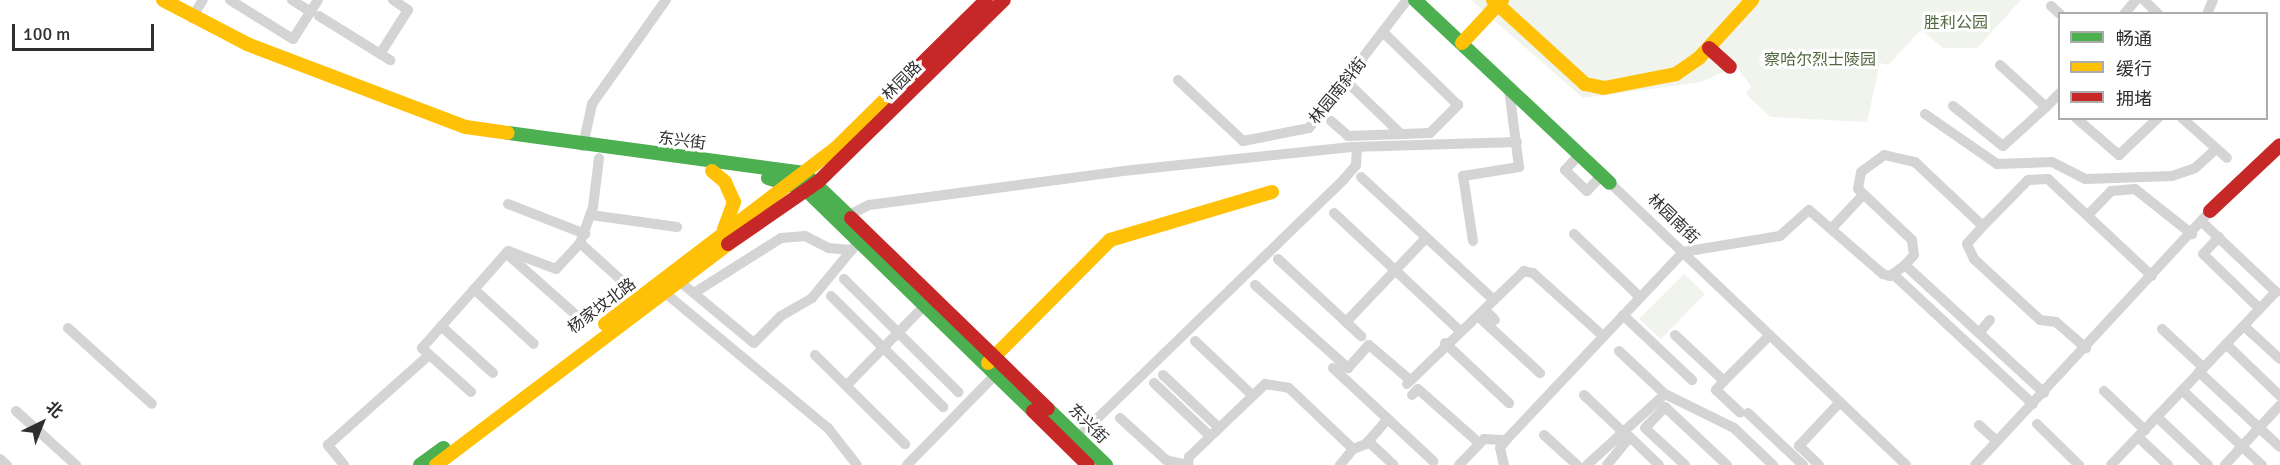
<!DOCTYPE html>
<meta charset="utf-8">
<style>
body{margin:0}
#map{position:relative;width:2280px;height:465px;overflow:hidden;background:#fff;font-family:Signika,"Noto Sans SC",sans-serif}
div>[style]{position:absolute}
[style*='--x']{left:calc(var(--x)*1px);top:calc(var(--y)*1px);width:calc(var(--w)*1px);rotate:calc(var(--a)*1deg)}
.green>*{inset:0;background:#f1f4ec}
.street>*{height:10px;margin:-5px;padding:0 5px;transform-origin:5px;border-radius:5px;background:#d4d4d4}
.fast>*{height:14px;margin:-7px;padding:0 7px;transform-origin:7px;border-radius:7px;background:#4caf50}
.slow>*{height:14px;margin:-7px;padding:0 7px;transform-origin:7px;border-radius:7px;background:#ffc107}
.jam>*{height:14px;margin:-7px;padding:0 7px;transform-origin:7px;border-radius:7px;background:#c62828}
span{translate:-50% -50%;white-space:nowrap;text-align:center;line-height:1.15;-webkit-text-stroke:6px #fff;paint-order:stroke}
.park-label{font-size:16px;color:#51683e}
.street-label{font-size:16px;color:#2f2f2f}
.legend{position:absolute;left:2058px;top:12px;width:210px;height:108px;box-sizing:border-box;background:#fff;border:2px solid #acacac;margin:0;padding:8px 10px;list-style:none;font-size:18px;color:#2f2f2f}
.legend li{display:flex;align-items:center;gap:12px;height:30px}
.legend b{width:30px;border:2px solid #acacac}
.north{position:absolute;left:12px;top:393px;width:60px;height:60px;-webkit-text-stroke:4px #fff;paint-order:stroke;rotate:43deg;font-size:16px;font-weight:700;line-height:24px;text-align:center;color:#2f2f2f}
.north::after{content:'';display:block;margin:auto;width:21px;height:27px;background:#2f2f2f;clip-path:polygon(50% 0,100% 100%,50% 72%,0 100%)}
.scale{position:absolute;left:12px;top:24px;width:142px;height:27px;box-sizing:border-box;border:3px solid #2f2f2f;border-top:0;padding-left:8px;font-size:18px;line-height:21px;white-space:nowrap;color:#2f2f2f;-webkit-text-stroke:4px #fff;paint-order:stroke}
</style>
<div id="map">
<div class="green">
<div style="clip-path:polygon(1471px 0,2021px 0,1977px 48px,1943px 48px,1921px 30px,1888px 65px,1880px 63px,1867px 122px,1770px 117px,1746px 94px,1751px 86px,1736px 66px,1702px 82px,1583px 98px)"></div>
<div style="clip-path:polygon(1684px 274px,1705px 294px,1661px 339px,1639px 319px)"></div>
</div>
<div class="street">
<div style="--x:230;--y:0;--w:74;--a:31.8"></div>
<div style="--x:293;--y:39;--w:46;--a:-57.3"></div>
<div style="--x:292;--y:0;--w:22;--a:32"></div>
<div style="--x:2144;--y:0;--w:20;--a:45"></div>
<div style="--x:2051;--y:6;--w:12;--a:42"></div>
<div style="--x:2124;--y:14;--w:18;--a:-49"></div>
<div style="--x:2207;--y:14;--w:15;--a:-67"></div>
<div style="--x:319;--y:16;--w:84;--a:31.8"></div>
<div style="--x:192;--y:18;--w:21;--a:-59"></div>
<div style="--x:380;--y:54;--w:52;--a:-57.5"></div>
<div style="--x:408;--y:10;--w:18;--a:-146"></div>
<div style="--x:2000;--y:65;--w:62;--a:42.4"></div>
<div style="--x:2046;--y:107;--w:20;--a:-45"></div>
<div style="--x:1178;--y:80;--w:89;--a:43.2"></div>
<div style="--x:1243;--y:141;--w:67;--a:-11.1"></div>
<div style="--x:1309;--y:128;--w:161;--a:-52.6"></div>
<div style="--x:1347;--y:82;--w:75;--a:43.9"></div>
<div style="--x:1953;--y:106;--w:64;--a:38.7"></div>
<div style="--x:2003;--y:146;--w:58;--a:-42.2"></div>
<div style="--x:1925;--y:114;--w:88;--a:34.8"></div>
<div style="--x:1997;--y:164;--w:55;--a:-2.1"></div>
<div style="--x:2052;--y:162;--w:38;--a:27"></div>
<div style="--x:2086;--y:179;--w:86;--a:-2"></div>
<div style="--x:2172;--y:176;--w:24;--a:-19"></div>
<div style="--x:2195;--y:168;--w:28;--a:-42"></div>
<div style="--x:2076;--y:118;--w:57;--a:40.7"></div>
<div style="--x:2119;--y:155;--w:54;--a:-43.5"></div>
<div style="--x:2182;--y:118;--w:60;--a:41.6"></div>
<div style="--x:1331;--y:121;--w:23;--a:41"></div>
<div style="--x:1348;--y:136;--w:82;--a:-2.1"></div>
<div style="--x:1430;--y:133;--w:40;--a:-45"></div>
<div style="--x:1458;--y:105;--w:105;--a:-135.8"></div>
<div style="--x:583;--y:146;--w:43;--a:-77.9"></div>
<div style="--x:592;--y:104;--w:128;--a:-54.6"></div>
<div style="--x:1580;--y:154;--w:22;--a:133"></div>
<div style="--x:1565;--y:170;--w:30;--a:44"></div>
<div style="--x:1587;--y:191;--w:22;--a:-47"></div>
<div style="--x:1361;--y:177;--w:181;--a:42.8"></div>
<div style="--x:1610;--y:183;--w:409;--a:43.6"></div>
<div style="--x:508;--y:204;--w:83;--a:21.3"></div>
<div style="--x:1334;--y:213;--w:170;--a:43.1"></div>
<div style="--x:851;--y:214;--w:20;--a:-27"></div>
<div style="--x:869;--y:205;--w:256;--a:-7.6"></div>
<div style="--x:1123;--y:171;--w:230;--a:-6"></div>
<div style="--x:1352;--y:147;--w:165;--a:-1.7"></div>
<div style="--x:591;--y:215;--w:87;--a:7.9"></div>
<div style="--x:2088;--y:215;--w:33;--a:-46"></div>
<div style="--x:2111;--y:191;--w:24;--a:-5"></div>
<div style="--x:2135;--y:189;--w:73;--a:38.3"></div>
<div style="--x:1983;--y:226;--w:24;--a:132"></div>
<div style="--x:1967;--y:244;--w:17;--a:65"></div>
<div style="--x:1974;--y:259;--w:90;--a:42.7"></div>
<div style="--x:2040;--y:320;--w:16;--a:7"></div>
<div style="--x:2056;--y:322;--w:40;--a:41"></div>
<div style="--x:1832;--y:228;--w:44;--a:-46.8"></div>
<div style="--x:1574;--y:234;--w:91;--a:43.7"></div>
<div style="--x:2219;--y:237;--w:23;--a:133"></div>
<div style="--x:2203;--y:254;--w:79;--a:44"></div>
<div style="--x:1473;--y:241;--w:66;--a:-98.7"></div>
<div style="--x:1463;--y:176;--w:57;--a:-9.1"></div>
<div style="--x:1519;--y:167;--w:79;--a:-97.3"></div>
<div style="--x:580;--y:243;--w:54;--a:42"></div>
<div style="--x:506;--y:253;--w:92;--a:41.5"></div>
<div style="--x:1278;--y:259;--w:93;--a:42.8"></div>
<div style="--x:1346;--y:322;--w:116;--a:-46.4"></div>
<div style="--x:1905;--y:265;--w:13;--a:-48"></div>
<div style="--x:1914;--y:255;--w:15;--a:-98"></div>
<div style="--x:1912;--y:240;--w:74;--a:-136.6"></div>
<div style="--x:1858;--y:189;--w:17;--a:-80"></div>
<div style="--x:1861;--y:172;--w:29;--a:-36"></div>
<div style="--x:1884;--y:155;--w:32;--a:13"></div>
<div style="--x:1915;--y:162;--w:93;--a:43.3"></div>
<div style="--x:1983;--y:226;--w:64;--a:-45.6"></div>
<div style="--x:2028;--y:180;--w:20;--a:-3"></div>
<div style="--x:2048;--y:179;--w:142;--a:43"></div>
<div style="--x:1893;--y:274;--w:191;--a:42.9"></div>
<div style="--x:844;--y:279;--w:161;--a:44.7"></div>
<div style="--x:679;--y:281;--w:97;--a:39.6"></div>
<div style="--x:754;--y:343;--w:38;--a:-45"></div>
<div style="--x:781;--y:316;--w:36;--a:-30"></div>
<div style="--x:812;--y:298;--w:74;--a:-50.5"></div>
<div style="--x:1255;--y:285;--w:125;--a:41.7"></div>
<div style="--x:1348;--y:368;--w:31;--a:-48"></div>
<div style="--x:1369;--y:345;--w:54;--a:40.5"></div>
<div style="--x:474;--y:289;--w:81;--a:42.5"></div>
<div style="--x:664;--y:292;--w:213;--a:39.7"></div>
<div style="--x:828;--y:428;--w:47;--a:51.9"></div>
<div style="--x:694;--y:293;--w:103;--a:-32.3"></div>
<div style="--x:781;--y:238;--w:24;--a:-5"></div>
<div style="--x:805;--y:236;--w:27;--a:27"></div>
<div style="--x:829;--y:248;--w:23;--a:5"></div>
<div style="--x:831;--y:296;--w:158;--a:44.7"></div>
<div style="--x:1485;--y:310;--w:14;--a:45"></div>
<div style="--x:1623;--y:315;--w:95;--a:43.3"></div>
<div style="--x:1479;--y:317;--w:83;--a:42.6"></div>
<div style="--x:1346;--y:322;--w:21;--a:43"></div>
<div style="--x:441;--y:326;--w:70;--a:42.1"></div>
<div style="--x:2244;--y:326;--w:49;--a:42.5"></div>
<div style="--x:68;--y:328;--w:113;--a:42.1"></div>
<div style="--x:2162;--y:329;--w:57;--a:42.9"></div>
<div style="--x:1979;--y:333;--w:17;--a:-50"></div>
<div style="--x:1675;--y:335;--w:67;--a:43.2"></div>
<div style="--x:1724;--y:381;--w:65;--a:-45"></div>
<div style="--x:1195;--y:341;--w:77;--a:43.4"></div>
<div style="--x:1445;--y:343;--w:88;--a:43.2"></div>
<div style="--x:2226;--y:344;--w:75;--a:43.9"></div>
<div style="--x:1619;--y:351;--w:63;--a:43.1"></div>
<div style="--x:815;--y:355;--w:127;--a:44.7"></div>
<div style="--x:1333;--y:368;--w:137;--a:42.9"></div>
<div style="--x:2199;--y:372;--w:110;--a:42.8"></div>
<div style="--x:1163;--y:375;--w:76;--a:43.4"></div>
<div style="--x:1724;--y:381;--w:12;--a:132"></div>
<div style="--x:1716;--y:390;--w:33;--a:43"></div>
<div style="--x:1154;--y:383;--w:77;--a:43.4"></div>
<div style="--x:1407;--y:384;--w:163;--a:-44"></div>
<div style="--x:1524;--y:271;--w:9;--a:13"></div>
<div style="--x:1533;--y:273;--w:94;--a:42"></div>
<div style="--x:846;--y:386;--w:113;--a:-45.7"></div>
<div style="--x:2182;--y:390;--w:110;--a:43.2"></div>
<div style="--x:2104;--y:391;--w:57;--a:43.6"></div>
<div style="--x:471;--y:392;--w:66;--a:-138.1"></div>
<div style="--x:422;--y:348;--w:130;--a:-48.4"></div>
<div style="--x:508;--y:251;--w:51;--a:20.6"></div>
<div style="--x:556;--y:269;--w:35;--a:-47"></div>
<div style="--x:580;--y:243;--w:38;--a:-70"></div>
<div style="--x:593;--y:207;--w:49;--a:-83"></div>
<div style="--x:1412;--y:395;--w:8;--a:-45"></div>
<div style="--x:1418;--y:389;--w:80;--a:41.5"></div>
<div style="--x:1584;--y:395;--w:54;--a:43.5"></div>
<div style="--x:16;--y:411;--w:81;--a:42"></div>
<div style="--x:1748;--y:413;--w:76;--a:43.4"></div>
<div style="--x:2157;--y:417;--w:70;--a:43.3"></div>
<div style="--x:1120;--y:418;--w:62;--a:42.4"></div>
<div style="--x:1166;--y:460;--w:23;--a:13"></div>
<div style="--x:2037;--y:424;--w:59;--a:44.3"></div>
<div style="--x:1979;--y:425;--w:24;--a:42"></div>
<div style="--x:1544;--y:435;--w:45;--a:42.3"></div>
<div style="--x:2138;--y:437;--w:41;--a:43"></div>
<div style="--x:1074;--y:441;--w:376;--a:-44.1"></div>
<div style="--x:1344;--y:179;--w:18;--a:-49"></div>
<div style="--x:1356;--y:165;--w:18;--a:-87"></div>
<div style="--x:1368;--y:441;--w:35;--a:43"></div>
<div style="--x:1353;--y:449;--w:14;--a:-21"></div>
<div style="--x:1366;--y:444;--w:33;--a:-49"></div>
<div style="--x:0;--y:459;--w:9;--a:41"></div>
<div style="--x:344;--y:465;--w:26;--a:-129"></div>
<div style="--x:328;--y:445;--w:135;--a:-41.7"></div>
<div style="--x:907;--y:465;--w:127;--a:-45.6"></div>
<div style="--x:1188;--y:465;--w:8;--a:-83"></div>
<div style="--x:1189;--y:457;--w:105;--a:-43.8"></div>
<div style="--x:1265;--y:384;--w:24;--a:9"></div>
<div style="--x:1289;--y:388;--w:88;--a:43.6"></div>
<div style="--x:1353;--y:449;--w:21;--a:129"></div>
<div style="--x:1459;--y:465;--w:36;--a:-46"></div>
<div style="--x:1484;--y:439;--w:22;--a:3"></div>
<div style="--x:1506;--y:440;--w:258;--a:-46.7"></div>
<div style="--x:1683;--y:252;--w:98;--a:-9.4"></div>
<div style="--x:1780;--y:236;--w:39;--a:-42"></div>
<div style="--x:1809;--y:210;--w:98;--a:40.9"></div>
<div style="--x:1883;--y:274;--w:7;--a:16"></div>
<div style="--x:1890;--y:276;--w:19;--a:-36"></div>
<div style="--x:1905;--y:265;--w:189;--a:42.6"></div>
<div style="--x:1504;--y:465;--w:17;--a:-103"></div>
<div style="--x:1500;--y:448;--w:10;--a:-53"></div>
<div style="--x:1587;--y:465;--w:105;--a:-42.3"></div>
<div style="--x:1665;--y:394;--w:77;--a:26.2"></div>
<div style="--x:1734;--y:428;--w:54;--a:43.5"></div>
<div style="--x:1607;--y:465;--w:36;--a:-51"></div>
<div style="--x:1630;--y:437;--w:40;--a:44"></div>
<div style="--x:1685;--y:465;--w:54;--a:-137.2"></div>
<div style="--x:1645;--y:428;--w:29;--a:-46"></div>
<div style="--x:1665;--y:407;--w:85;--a:43.1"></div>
<div style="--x:1819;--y:465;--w:28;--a:-136"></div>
<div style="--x:1799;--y:446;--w:60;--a:-47"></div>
<div style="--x:1975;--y:465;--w:346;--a:-47.2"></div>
<div style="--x:2111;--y:465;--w:239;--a:-46.4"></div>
<div style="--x:2276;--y:292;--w:102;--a:-136.6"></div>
<div style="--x:2225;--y:465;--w:81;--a:-47.5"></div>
</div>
<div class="fast">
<div style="--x:1415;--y:0;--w:267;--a:43.2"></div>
<div style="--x:508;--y:133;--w:299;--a:7.7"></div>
<div style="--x:804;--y:173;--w:65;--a:43.8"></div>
<div style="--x:768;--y:178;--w:39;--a:17"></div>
<div style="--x:805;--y:189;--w:318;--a:44.2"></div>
<div style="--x:1048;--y:409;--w:81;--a:44"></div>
<div style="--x:420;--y:465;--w:29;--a:-36"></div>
</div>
<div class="slow">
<div style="--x:163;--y:0;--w:95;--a:27.6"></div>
<div style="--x:247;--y:44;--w:234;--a:20.8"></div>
<div style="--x:466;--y:127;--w:42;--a:8.1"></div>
<div style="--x:1493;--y:0;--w:125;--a:42.4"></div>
<div style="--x:1585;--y:84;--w:19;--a:12"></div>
<div style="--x:1604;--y:88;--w:73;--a:-11"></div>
<div style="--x:1676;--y:74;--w:28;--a:-35"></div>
<div style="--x:1699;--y:58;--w:79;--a:-47.6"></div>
<div style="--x:1462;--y:43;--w:59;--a:-47.1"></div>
<div style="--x:712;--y:171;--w:17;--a:40"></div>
<div style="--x:725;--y:182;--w:22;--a:66"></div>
<div style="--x:734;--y:202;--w:30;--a:110"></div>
<div style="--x:605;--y:324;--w:289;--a:-37.3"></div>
<div style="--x:835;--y:149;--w:97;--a:-44.6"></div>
<div style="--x:988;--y:363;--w:173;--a:-45.2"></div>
<div style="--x:1110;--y:240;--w:169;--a:-16.5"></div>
<div style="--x:436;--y:465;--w:366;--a:-37.1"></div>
</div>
<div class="jam">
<div style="--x:1709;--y:48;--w:28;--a:42"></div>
<div style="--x:904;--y:81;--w:115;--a:-44.6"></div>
<div style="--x:2210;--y:211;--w:96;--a:-43.3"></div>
<div style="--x:851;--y:218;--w:274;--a:44.1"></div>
<div style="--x:728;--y:244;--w:109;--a:-34.6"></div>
<div style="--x:818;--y:182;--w:260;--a:-44.4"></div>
<div style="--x:1033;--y:411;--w:77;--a:44.5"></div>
</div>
<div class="park-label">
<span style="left:1956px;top:23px">胜利公园</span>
<span style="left:1820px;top:60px">察哈尔烈士陵园</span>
</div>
<div class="street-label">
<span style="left:902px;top:81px;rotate:-45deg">林园路</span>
<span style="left:1338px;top:91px;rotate:-51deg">林园南斜街</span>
<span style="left:682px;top:141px;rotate:7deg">东兴街</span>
<span style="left:1673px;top:219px;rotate:44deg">林园南街</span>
<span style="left:602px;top:306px;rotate:-37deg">杨家坟北路</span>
<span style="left:1088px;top:424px;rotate:45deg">东兴街</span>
</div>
<ul class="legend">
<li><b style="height:8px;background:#4caf50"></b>畅通</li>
<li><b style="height:8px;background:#ffc107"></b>缓行</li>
<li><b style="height:8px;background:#c62828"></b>拥堵</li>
</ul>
<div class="north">北</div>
<div class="scale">100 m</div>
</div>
